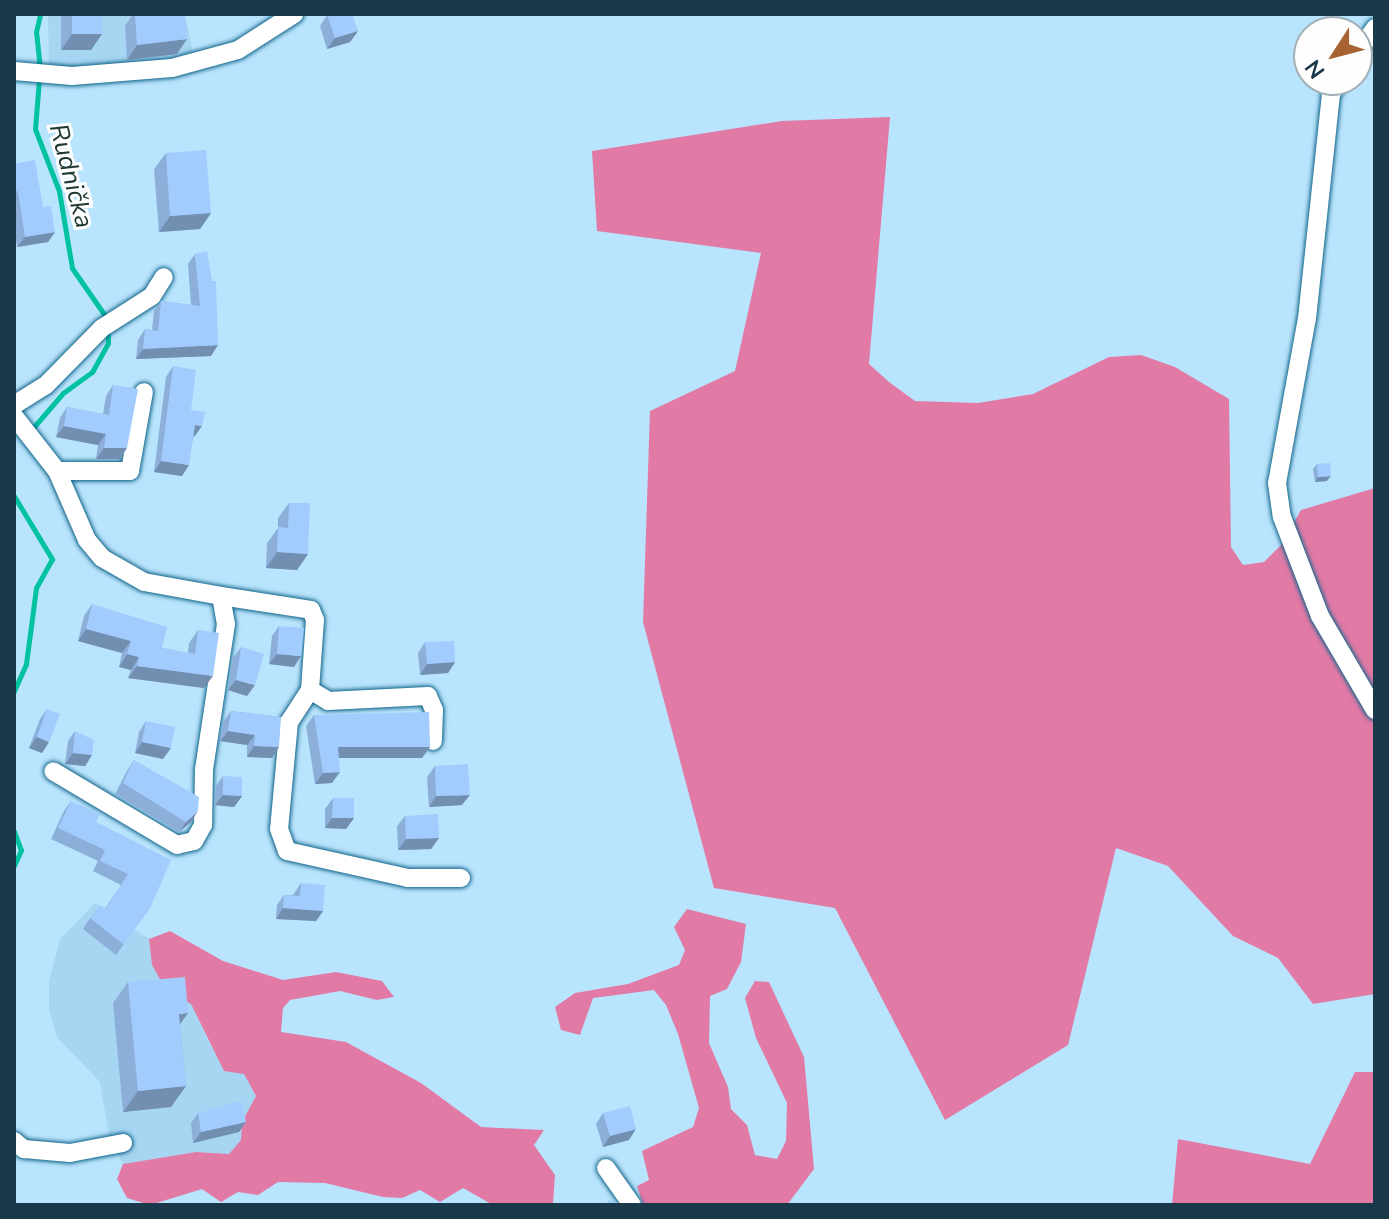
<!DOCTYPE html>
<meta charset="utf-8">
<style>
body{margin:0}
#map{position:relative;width:1389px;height:1219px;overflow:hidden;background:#b9e4fd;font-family:"Nunito Sans",sans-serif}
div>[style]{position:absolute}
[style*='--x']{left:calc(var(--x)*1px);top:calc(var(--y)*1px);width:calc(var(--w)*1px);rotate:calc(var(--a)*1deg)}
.built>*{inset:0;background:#a7d6f2}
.forest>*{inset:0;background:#e27aa6}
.stream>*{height:5px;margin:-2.5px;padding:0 2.5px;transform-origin:2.5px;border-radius:2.5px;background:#00c2a0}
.roads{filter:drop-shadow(0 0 2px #106489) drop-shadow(0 0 2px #106489)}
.minor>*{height:18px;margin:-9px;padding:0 9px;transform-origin:9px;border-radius:9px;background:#fff}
.wall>*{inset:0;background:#8cafda}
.shaded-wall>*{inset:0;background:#728fb2}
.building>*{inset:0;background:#a3ccfe}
span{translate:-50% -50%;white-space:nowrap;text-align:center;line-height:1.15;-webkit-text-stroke:6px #fefefe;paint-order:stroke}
.water-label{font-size:26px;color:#213a33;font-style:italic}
.frame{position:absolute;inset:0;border:16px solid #193849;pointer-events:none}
.north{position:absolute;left:1293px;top:16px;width:80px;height:80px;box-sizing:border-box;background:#fefefe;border:2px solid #a2afb6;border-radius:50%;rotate:234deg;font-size:22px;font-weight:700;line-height:32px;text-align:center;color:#193849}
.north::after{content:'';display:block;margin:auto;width:28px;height:36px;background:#a76333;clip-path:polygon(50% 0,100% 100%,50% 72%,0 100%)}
</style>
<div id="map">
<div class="built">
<div style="clip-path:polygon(48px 14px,185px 14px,194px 57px,75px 70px,49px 64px)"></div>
<div style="clip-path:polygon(95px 903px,149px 939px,152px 965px,166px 990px,191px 1004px,211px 1046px,244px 1074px,256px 1096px,242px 1122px,241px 1140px,229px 1154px,196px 1152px,123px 1164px,109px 1135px,100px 1082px,57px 1037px,49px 1010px,49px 981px,60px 939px)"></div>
</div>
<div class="forest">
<div style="clip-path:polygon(890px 117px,869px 364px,889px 382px,915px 401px,978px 403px,1033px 394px,1109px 357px,1141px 355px,1175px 367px,1229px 399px,1231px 547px,1243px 565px,1264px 562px,1281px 545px,1301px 510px,1375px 488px,1375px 994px,1313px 1004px,1278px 958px,1233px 936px,1168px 866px,1116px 848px,1068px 1045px,945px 1120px,835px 908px,714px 888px,643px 622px,650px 411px,735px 371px,761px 253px,597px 231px,592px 151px,782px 121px)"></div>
<div style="clip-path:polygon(687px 909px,746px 924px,741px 962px,727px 989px,710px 996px,709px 1043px,728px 1087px,731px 1109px,747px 1125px,755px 1155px,777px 1159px,786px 1141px,787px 1103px,756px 1038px,745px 998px,755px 981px,769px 982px,804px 1057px,814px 1169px,787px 1205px,643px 1205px,637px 1186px,649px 1180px,642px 1151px,693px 1127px,699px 1108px,678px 1034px,666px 1005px,654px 990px,593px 998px,580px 1035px,561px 1030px,555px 1007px,575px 993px,628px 984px,679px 965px,685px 950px,674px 927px)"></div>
<div style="clip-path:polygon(170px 931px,223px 961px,283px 980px,336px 972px,382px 981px,394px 997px,377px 1000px,340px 991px,290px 1000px,283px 1008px,281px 1032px,346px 1042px,421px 1083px,481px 1127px,544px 1130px,534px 1145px,555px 1175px,553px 1205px,493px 1205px,463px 1188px,440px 1202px,420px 1190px,402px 1198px,383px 1197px,325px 1183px,278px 1182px,258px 1195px,238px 1192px,221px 1202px,202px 1189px,150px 1205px,127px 1198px,117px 1179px,123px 1164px,196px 1152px,229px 1154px,241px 1140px,242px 1122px,256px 1096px,244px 1074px,224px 1071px,191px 1004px,166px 990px,152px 965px,149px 939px)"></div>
<div style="clip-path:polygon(1355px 1072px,1375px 1072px,1375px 1205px,1172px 1205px,1178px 1139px,1310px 1164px)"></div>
</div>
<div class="stream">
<div style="--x:40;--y:69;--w:37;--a:-96"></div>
<div style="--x:36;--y:32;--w:18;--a:-77"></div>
<div style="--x:39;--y:79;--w:50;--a:94.6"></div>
<div style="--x:35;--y:129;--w:66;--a:68.8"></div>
<div style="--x:59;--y:191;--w:78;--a:80.4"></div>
<div style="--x:72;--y:268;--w:63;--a:55.3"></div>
<div style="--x:32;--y:429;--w:48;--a:-49.3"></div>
<div style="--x:63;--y:393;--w:36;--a:-36"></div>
<div style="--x:92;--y:372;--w:33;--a:-61"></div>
<div style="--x:108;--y:343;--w:14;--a:-90"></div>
<div style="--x:14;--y:496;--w:74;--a:58.9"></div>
<div style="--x:52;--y:559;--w:33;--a:119"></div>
<div style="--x:36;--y:588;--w:77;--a:97.5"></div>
<div style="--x:26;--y:664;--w:30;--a:114"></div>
<div style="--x:14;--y:831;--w:20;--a:70"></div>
<div style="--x:21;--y:850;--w:17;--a:114"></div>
</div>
<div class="roads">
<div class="minor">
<div style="--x:1357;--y:53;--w:31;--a:-54"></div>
<div style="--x:14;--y:71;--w:58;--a:4.9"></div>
<div style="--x:72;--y:76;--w:100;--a:-4.6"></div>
<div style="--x:172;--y:68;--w:68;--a:-15.3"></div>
<div style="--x:238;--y:50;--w:67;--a:-32.7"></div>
<div style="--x:1340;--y:80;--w:17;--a:123"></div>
<div style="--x:1331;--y:94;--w:225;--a:96.1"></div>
<div style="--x:1307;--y:318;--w:168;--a:100.3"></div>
<div style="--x:1277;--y:483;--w:34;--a:82"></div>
<div style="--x:1282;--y:517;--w:106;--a:69"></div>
<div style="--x:1320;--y:616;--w:109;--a:59.7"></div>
<div style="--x:14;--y:405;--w:36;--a:-32"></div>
<div style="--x:45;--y:386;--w:81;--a:-45.5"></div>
<div style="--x:102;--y:328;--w:59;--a:-32.6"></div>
<div style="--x:152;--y:296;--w:22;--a:-58"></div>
<div style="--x:14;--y:416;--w:70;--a:52"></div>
<div style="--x:57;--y:471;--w:75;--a:66.5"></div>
<div style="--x:87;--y:540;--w:23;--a:50"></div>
<div style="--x:102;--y:558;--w:48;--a:29.7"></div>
<div style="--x:144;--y:582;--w:78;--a:10.3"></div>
<div style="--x:221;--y:596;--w:28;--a:80"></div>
<div style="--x:226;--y:624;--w:148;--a:98.6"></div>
<div style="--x:204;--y:770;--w:55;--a:91"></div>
<div style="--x:203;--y:825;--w:18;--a:119"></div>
<div style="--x:194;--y:841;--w:17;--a:167"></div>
<div style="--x:177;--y:845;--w:144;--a:-149.2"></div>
<div style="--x:57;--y:471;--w:73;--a:0"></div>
<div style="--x:130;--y:471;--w:80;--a:-80"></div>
<div style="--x:221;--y:596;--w:91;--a:8.8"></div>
<div style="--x:311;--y:610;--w:11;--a:68"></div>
<div style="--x:315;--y:620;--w:70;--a:94.1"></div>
<div style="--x:310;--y:690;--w:21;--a:31"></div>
<div style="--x:328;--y:701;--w:100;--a:-2.9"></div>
<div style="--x:428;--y:696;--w:15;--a:67"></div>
<div style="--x:434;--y:710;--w:31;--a:92"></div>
<div style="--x:310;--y:690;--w:38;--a:123"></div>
<div style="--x:289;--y:722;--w:107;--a:95.3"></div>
<div style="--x:279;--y:829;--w:23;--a:70"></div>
<div style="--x:287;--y:851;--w:124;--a:12.6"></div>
<div style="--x:408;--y:878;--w:53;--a:0"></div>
<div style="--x:14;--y:1141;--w:13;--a:39"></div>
<div style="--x:24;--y:1149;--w:46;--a:5"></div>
<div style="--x:70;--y:1153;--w:54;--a:-10.7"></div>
<div style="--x:606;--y:1168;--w:45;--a:54.9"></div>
</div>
</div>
<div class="wall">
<div style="clip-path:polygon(61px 14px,102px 14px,102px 34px,91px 50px,61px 50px)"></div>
<div style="clip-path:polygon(133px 14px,185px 14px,177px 54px,127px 60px,125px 26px)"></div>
<div style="clip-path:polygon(327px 15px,358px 31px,350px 42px,327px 49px,320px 26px)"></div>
<div style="clip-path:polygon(166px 153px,211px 213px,200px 229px,159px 232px,154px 169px)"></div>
<div style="clip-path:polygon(14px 164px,55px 232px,48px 242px,17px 247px,14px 226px)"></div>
<div style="clip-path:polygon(195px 254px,211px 356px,136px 359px,138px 340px,145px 329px,152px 330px,154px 311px,161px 301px,191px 305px,188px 264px)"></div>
<div style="clip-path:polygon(173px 366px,191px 410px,195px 436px,194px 436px,182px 476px,154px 472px,166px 377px)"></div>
<div style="clip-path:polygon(113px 385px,120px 459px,96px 459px,98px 445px,56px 437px,60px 418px,67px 407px,103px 414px,106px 396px)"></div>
<div style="clip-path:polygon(1317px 464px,1327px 481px,1315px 482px,1313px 469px)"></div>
<div style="clip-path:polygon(289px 503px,308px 554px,297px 570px,266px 568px,267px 543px,278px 528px,278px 518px)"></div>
<div style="clip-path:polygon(92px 604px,162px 648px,188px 653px,189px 643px,198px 630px,204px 688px,128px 678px,131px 670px,119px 667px,122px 653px,78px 641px,84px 616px)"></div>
<div style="clip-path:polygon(279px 626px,294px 667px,269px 664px,272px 636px)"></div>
<div style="clip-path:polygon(425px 642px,455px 662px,448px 673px,420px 675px,418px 653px)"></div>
<div style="clip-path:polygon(241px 647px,247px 696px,228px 690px,233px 658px)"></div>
<div style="clip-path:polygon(47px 709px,49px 742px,42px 753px,29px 748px,40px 719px)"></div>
<div style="clip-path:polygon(231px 711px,281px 717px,272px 758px,247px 757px,247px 745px,220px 741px,223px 722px)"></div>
<div style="clip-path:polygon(314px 715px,430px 747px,422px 758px,339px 758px,332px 783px,315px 784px,306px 726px)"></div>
<div style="clip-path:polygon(146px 721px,163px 759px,135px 753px,139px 732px)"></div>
<div style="clip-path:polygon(75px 731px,92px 755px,85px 766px,65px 764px,68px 741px)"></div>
<div style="clip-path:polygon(134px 760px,191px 822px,179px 832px,115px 794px,127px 771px)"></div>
<div style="clip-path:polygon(435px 766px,462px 805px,429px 807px,427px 777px)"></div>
<div style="clip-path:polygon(223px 776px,242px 796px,234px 807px,215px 805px,216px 786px)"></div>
<div style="clip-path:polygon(333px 798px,354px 818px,346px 829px,325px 828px,325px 809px)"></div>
<div style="clip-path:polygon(71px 801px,96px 822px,151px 906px,116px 955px,83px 929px,90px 918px,105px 909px,121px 885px,93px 871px,98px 861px,51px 839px,64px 811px)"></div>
<div style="clip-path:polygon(405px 816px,439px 838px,431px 849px,398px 850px,397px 826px)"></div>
<div style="clip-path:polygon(301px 883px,323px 911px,316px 921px,276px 919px,277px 905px,284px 895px,293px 895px)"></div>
<div style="clip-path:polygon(128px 982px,180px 1024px,186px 1086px,171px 1107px,123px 1112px,113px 1003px)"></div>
<div style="clip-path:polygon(198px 1113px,246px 1122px,239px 1132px,193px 1143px,191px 1123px)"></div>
<div style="clip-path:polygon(603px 1113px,629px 1140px,603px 1147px,596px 1124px)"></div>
</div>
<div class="shaded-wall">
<div style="clip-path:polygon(358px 31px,350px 42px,327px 49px,335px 38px)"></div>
<div style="clip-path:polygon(72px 34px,102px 34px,91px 50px,61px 50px)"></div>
<div style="clip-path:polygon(187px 39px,177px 54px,127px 60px,137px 45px)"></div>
<div style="clip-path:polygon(211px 213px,200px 229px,159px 232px,170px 216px)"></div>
<div style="clip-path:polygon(55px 232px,48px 242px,17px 247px,25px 237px)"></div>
<div style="clip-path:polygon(218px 345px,211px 356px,136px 359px,143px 349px)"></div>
<div style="clip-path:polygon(195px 425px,202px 426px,195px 436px,188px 435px)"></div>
<div style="clip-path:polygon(64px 426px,106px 434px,98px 445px,56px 437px)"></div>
<div style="clip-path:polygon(104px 448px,127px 448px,120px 459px,96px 459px)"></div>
<div style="clip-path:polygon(161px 461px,189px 465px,182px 476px,154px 472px)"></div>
<div style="clip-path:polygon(1331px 476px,1327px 481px,1315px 482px,1318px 477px)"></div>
<div style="clip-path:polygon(277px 552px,308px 554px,297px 570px,266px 568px)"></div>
<div style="clip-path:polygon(86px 629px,131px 641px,122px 653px,78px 641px)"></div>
<div style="clip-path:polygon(127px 654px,139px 657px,131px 670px,119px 667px)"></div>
<div style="clip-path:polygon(277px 654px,301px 656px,294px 667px,269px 664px)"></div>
<div style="clip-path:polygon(455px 662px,448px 673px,420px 675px,427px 664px)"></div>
<div style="clip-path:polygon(137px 666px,213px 676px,204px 688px,128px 678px)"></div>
<div style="clip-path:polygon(236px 680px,255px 685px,247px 696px,228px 690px)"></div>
<div style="clip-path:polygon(228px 731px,255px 735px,247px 745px,220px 741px)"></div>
<div style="clip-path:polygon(37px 737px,49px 742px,42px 753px,29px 748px)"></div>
<div style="clip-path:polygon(142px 742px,171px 748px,163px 759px,135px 753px)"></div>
<div style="clip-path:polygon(254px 746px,279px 747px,272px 758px,247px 757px)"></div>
<div style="clip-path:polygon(338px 747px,430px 747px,422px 758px,331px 758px)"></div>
<div style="clip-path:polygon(73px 753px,92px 755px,85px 766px,65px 764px)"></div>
<div style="clip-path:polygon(340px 772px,332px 783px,315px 784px,323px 773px)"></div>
<div style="clip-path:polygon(223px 795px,242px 796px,234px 807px,215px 805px)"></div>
<div style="clip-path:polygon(470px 795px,462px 805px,429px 807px,436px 796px)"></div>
<div style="clip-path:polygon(198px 811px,191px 822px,179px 832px,186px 822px)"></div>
<div style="clip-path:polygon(332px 818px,354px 818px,346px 829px,325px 828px)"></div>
<div style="clip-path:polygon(439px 838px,431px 849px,398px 850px,406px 839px)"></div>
<div style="clip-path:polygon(283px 908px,323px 911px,316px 921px,276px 919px)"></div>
<div style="clip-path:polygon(188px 1013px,174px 1033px,179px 1014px)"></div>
<div style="clip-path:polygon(186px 1086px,171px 1107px,123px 1112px,138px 1091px)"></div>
<div style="clip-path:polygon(246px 1122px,239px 1132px,193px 1143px,201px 1132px)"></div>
<div style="clip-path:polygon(636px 1129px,629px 1140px,603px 1147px,610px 1136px)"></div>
</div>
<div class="building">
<div style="clip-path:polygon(72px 14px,102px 14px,102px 34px,72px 34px)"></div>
<div style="clip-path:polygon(135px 14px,185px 14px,187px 39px,137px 45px)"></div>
<div style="clip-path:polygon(331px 14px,352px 14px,358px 31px,335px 38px,327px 15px)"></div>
<div style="clip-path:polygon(206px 150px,211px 213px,170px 216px,166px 153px)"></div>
<div style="clip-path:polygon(35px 160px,43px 207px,51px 206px,55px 232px,25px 237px,18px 191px,14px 192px,14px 164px)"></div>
<div style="clip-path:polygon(207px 251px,212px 281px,216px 281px,218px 345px,143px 349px,145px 329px,158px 331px,161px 301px,200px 306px,195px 254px)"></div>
<div style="clip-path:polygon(173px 366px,196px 370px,191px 410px,205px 412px,202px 426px,195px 425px,189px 465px,161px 461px)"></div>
<div style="clip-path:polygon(113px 385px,138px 389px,127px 448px,104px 448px,106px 434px,64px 426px,67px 407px,109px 415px)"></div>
<div style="clip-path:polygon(1330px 463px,1331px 476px,1318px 477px,1317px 464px)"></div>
<div style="clip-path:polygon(289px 503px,310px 503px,308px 554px,277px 552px,278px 527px,288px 528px)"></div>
<div style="clip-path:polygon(92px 604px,167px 627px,162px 648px,195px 654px,198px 630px,219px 633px,213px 676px,137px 666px,139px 657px,127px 654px,131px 641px,86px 629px)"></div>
<div style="clip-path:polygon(279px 626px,304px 628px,301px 656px,277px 654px)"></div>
<div style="clip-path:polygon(454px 641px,455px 662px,427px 664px,425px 642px)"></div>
<div style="clip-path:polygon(241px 647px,264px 654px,255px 685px,236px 680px)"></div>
<div style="clip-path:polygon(47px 709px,60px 714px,49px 742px,37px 737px)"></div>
<div style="clip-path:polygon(231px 711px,281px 717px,279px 747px,254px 746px,255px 735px,228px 731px)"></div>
<div style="clip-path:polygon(429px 712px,430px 747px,338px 747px,340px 772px,323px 773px,314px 715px)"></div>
<div style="clip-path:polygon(146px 721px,175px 727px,171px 748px,142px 742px)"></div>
<div style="clip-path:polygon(75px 731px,94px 740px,92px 755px,73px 753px)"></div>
<div style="clip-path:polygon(134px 760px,199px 797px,198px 811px,186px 822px,123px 783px)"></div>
<div style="clip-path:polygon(468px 764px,470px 795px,436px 796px,435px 766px)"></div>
<div style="clip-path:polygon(223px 776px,242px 777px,242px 796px,223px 795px)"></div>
<div style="clip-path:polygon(333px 798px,354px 798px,354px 818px,332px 818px)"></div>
<div style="clip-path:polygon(71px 801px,100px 814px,96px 822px,171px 860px,151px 906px,124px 945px,90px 918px,100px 905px,106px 909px,128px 874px,100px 861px,105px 850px,58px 828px)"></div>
<div style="clip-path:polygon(438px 814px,439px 838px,406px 839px,405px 816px)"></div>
<div style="clip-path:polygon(301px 883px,325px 885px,323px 911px,283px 908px,284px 895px,300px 896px)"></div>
<div style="clip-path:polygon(185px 977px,188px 1013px,179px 1014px,186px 1086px,138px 1091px,128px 982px)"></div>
<div style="clip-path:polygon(241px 1101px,246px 1122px,201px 1132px,198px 1113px)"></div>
<div style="clip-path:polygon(630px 1106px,636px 1129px,610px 1136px,603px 1113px)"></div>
<div style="clip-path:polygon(608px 1200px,626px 1205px,607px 1205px)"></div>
</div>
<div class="water-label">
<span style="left:71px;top:176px;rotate:75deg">Rudnička</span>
</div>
<div class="frame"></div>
<div class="north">N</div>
</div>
